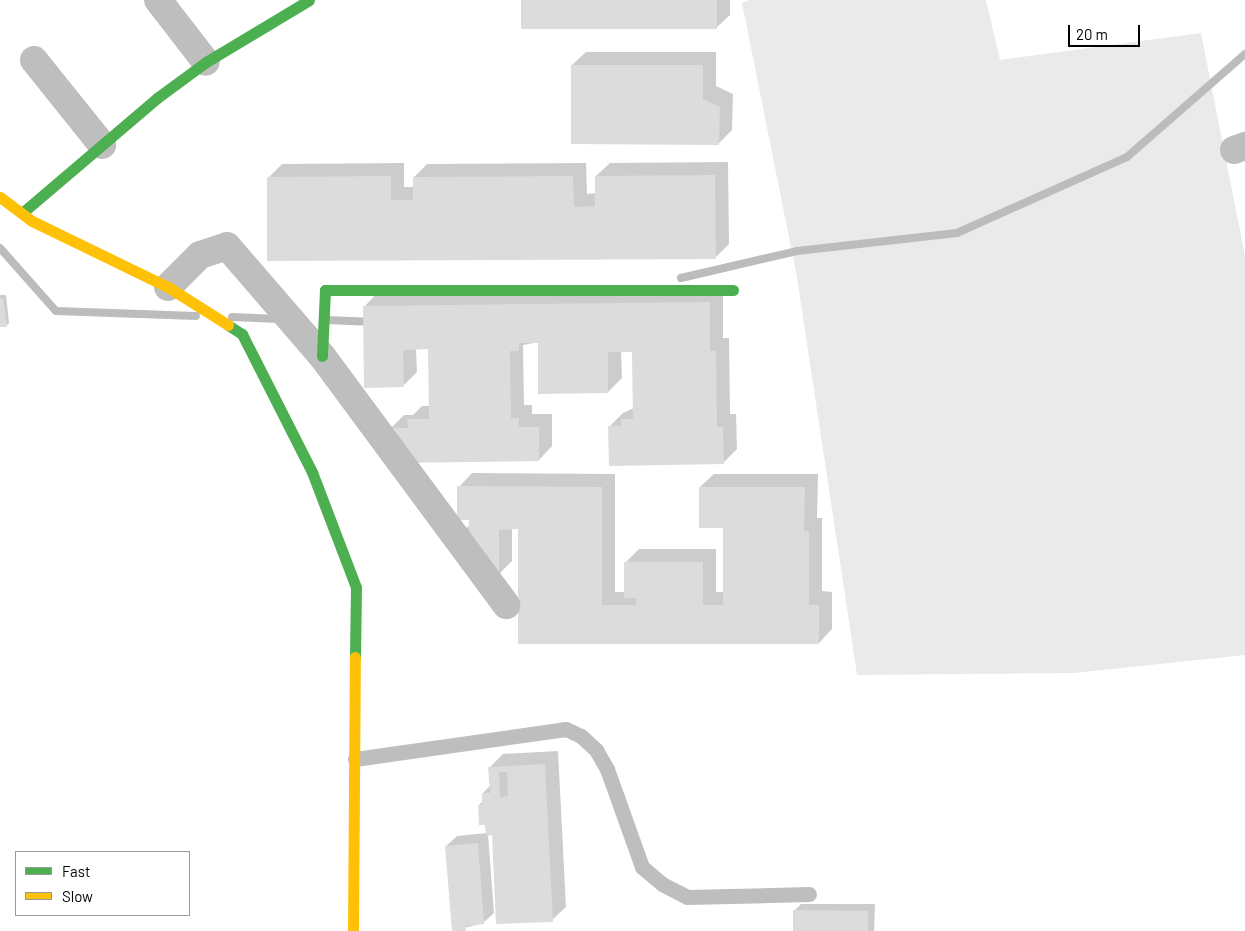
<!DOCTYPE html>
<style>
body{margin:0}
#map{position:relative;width:1245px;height:931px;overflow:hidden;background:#fff;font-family:Barlow,sans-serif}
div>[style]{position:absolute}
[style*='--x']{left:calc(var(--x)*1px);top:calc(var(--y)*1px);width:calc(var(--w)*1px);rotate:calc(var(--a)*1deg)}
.green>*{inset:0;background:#eaeaea}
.shadow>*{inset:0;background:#0003}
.stream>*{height:8px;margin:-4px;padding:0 4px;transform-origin:4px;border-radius:4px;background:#bcbcbc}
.building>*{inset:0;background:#dcdcdc}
.lane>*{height:15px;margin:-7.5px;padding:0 7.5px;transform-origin:7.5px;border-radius:7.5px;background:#bebebe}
.street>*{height:28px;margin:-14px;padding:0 14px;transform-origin:14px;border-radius:14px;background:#bebebe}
.fast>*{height:11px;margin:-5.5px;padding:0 5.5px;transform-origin:5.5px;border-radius:5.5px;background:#4caf50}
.slow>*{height:11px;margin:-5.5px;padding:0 5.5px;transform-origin:5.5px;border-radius:5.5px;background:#ffc107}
span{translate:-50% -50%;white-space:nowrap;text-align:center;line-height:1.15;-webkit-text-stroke:4px #fff;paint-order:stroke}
.legend{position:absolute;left:15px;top:851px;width:175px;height:65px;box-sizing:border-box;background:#fff;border:1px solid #999;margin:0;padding:6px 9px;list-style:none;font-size:15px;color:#000}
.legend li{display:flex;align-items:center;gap:10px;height:25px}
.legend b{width:25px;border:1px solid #999}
.scale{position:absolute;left:1068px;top:25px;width:72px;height:22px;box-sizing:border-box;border:2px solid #000;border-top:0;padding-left:6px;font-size:15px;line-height:18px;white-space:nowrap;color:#000;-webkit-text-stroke:4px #fff;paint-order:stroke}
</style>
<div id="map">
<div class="green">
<div style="clip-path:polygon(749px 0,986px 0,1000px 60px,1201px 33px,1245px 256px,1245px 655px,1074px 673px,857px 675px,797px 277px,742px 3px)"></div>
</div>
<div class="shadow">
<div style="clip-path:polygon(522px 0,730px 0,730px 15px,716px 28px)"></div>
<div style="clip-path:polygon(586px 52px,716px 52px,716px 86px,733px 94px,732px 130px,719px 143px,572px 65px)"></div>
<div style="clip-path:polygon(728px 162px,729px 244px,715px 258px,268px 260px,268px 178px,282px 164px,404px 163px,404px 187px,414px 187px,414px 177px,427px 164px,586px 163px,587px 194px,596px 193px,596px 176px,610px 163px)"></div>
<div style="clip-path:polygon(723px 289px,723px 338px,729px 338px,730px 414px,736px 414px,737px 449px,723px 463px,610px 426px,623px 413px,634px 408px,633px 351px,621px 351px,622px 378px,608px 392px,539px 342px,523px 345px,524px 405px,532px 405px,532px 414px,552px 414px,552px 446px,539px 460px,390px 429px,404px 415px,413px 415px,422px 406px,430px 406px,430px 348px,416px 348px,417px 372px,403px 386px,365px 306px,378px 292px)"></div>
<div style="clip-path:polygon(0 295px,6px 295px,9px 323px,6px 326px,0 326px)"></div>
<div style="clip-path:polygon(472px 473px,615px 474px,615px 592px,625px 592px,625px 563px,639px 549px,716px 549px,716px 592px,725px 592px,724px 527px,700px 487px,714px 474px,818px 474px,817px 518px,822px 518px,822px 591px,832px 592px,832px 629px,819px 643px,520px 643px,520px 528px,512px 528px,512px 561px,498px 575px,463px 531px,470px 525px,470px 519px,459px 487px)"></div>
<div style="clip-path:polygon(558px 751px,566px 907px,552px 920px,493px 834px,488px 834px,494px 913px,483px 923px,453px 931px,446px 846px,457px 836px,487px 833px,479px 805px,483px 801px,483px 793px,491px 785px,490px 767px,503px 754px)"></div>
<div style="clip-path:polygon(801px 904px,875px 904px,874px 931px,794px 931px,794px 911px)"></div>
</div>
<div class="stream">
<div style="--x:0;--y:248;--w:84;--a:48.4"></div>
<div style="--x:56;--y:311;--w:140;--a:2"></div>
<div style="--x:681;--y:278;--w:119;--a:-13.1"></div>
<div style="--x:797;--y:251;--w:161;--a:-6.4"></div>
<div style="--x:957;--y:233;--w:186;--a:-24.1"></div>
<div style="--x:1127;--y:157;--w:157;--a:-41.1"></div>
<div style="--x:232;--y:317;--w:48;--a:2.4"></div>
<div style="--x:327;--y:320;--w:46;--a:2.5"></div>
</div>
<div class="building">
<div style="clip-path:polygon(521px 0,717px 0,717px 29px,521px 29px)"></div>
<div style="clip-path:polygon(571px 65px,703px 65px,703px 99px,720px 107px,719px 145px,571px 144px)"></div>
<div style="clip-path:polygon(715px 175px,716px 259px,267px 261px,267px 177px,391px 176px,391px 200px,413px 200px,413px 177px,573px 176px,574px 207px,595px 206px,595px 176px)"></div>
<div style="clip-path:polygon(0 298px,3px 298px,7px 327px,0 327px)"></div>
<div style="clip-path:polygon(710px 302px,710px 351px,716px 351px,717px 427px,723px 427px,724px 464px,609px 466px,608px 426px,621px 426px,621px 419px,633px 419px,632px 352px,608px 352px,608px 393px,538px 394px,538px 343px,519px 343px,519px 351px,510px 351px,511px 418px,519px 418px,519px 427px,539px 427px,539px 461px,389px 463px,389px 428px,408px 428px,407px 419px,429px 419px,428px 349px,403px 350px,404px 387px,364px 388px,363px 306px)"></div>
<div style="clip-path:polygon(457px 486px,602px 487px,602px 605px,636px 605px,636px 598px,624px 598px,624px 562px,703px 562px,703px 605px,723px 605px,723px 528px,699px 528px,699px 487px,805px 487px,804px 531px,809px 531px,809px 605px,819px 605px,819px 644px,518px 644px,518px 529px,499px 530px,499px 576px,462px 531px,469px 531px,469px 520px,457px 520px)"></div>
<div style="clip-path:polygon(evenodd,545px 764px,553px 922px,496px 924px,492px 835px,486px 836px,485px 825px,479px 825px,478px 805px,482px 805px,482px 793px,490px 793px,488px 767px,545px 764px,499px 772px,507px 772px,508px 796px,500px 797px,499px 772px)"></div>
<div style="clip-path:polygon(478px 843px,484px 924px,466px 926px,466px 931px,452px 931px,445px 846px)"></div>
<div style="clip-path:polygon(793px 910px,868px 911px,868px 931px,793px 931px)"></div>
</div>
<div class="lane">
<div style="--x:355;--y:759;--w:213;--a:-8.1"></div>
<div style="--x:566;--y:729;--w:17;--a:25"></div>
<div style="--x:581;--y:736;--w:21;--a:43"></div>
<div style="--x:596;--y:750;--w:22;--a:60"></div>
<div style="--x:607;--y:769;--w:104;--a:70.3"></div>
<div style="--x:642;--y:867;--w:26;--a:40"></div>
<div style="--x:662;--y:884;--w:28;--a:27"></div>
<div style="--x:687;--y:897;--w:122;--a:-1.4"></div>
</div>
<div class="street">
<div style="--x:158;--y:0;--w:78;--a:52.3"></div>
<div style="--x:34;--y:60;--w:109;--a:51.3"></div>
<div style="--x:1234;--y:150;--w:12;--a:-20"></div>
<div style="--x:168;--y:287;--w:45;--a:-45"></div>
<div style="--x:200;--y:255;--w:28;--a:-18"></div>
<div style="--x:227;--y:246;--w:145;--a:49.2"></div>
<div style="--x:322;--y:356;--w:310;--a:53.5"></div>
</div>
<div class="fast">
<div style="--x:22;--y:213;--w:177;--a:-40.4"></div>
<div style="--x:157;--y:98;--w:61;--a:-36.3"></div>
<div style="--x:206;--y:62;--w:120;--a:-31"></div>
<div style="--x:228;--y:325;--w:17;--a:33"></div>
<div style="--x:242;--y:334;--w:155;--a:63.1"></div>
<div style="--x:312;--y:472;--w:123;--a:69.1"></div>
<div style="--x:356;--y:587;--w:70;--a:90.8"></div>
<div style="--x:322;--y:356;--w:66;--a:-87.4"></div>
<div style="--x:325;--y:290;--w:408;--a:0"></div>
</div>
<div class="slow">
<div style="--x:0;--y:197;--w:40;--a:37"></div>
<div style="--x:32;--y:221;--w:151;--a:25.9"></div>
<div style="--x:168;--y:287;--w:71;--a:32.3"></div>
<div style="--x:353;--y:931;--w:274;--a:-89.6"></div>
</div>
<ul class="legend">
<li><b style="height:6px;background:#4caf50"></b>Fast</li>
<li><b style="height:6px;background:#ffc107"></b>Slow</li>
</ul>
<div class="scale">20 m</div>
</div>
